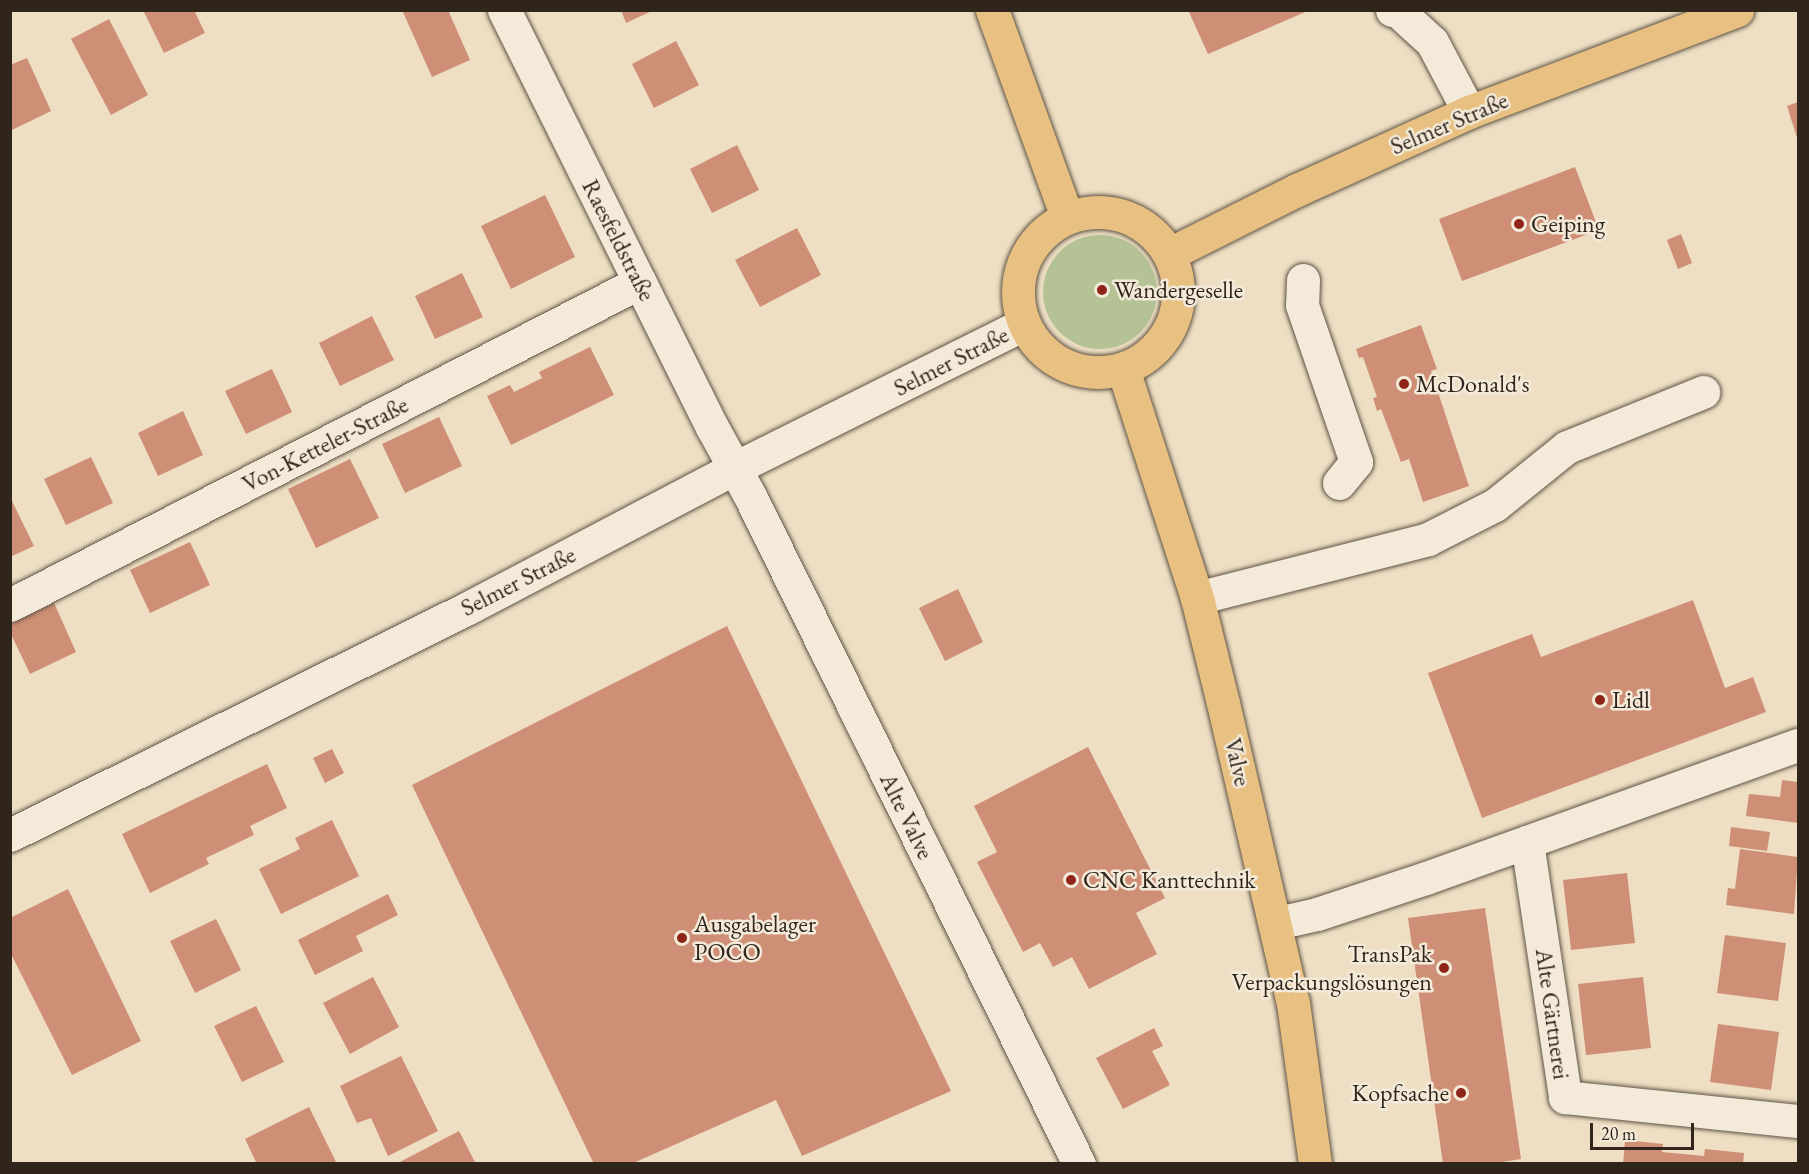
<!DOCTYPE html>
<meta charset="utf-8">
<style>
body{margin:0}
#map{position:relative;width:1809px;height:1174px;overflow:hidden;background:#eedfc4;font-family:"EB Garamond",serif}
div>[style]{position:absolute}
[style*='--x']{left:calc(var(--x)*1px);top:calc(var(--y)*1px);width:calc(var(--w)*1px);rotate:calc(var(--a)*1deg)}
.green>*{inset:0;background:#b5c296}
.round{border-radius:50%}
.building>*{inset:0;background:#ce8f76}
.roads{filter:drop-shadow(0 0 2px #5f5445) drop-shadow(0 0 2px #5f5445)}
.minor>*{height:33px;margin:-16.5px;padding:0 16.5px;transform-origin:16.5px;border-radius:16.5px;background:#f4ead9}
.major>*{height:33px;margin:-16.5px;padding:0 16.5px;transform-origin:16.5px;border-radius:16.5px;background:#e7c082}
.major>.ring{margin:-16.5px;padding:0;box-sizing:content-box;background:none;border:33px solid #e7c082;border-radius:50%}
.dots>*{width:16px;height:16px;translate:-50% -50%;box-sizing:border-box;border:3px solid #f4ead9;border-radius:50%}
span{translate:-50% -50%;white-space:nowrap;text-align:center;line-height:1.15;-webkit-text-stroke:5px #f4ead9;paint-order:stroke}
.street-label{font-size:24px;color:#2f251b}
.poi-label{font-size:24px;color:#2f251b}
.left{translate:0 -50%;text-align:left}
.right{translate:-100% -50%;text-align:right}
.frame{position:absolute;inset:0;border:12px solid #2f251b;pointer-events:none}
.scale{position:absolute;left:1590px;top:1123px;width:104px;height:27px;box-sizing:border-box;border:3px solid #2f251b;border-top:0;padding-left:8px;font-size:18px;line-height:21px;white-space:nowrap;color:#2f251b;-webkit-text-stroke:4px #f4ead9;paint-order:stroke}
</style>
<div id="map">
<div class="green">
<div class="round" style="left:1043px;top:235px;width:114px;height:114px"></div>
</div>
<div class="building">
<div style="clip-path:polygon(143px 10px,194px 10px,205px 33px,164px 53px)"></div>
<div style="clip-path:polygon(402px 10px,448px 10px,470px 60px,432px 77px)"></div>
<div style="clip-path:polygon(621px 10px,654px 10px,626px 23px)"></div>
<div style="clip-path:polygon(1188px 10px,1310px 10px,1208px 54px)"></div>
<div style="clip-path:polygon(109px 19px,148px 95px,111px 115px,71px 39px)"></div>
<div style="clip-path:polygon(676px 41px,699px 85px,654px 108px,632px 64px)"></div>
<div style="clip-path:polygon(27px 58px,51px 111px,12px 130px,10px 65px)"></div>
<div style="clip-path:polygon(1798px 102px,1798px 141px,1787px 106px)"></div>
<div style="clip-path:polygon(737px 145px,759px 190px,712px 213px,690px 169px)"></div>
<div style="clip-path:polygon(1575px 167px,1599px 230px,1462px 281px,1439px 219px)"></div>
<div style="clip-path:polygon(545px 195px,575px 257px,511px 289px,481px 226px)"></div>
<div style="clip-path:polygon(797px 228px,821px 275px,760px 307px,735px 260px)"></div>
<div style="clip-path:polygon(1681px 234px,1692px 263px,1678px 269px,1667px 240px)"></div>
<div style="clip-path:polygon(462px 273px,483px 317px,435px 339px,415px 296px)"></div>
<div style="clip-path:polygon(372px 316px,394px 360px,340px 386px,319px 343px)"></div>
<div style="clip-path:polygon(1421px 325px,1437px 369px,1431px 371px,1469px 486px,1423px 502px,1409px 459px,1401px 462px,1381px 409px,1377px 411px,1373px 398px,1377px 397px,1363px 357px,1359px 358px,1356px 349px)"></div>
<div style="clip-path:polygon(590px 347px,614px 395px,511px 445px,487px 396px,510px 385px,514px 392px,542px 378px,539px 372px)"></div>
<div style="clip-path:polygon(272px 369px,292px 412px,246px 434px,225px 391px)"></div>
<div style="clip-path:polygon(183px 411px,203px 455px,158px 476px,138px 433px)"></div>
<div style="clip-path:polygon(439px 417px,462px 466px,405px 493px,382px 444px)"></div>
<div style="clip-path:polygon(91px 457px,113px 503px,66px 525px,44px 479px)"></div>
<div style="clip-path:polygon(350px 459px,379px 518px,316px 548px,288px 489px)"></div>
<div style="clip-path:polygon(10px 497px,34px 546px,10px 557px)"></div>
<div style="clip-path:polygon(190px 542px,210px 585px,150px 613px,130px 570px)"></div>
<div style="clip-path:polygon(958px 589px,983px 642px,945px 661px,919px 608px)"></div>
<div style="clip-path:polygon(1693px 600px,1725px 688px,1753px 677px,1766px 712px,1482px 818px,1428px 673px,1532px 634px,1541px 657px)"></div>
<div style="clip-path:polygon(54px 603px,76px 652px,30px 674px,10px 632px,10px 624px)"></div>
<div style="clip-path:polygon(727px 626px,951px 1091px,802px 1156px,776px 1100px,631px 1164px,594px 1164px,412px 785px)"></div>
<div style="clip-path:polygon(1088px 747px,1165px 898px,1136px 913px,1157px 954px,1089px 989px,1072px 957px,1053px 967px,1040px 943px,1023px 952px,977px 862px,997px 852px,974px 806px)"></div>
<div style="clip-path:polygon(332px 749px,344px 773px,325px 783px,313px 758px)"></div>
<div style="clip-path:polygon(267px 764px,287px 808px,250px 826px,254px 835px,206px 858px,209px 864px,150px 893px,122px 834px)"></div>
<div style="clip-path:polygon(1782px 780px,1798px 782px,1798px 823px,1746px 816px,1749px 794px,1780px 797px)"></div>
<div style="clip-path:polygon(332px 820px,359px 876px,281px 914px,259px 869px,300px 849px,295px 838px)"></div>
<div style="clip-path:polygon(1731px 827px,1770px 832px,1767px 851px,1729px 846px)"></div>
<div style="clip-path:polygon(1740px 849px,1798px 857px,1794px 914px,1726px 905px,1728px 888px,1735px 889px)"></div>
<div style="clip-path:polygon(1627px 873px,1635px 943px,1571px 950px,1563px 880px)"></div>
<div style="clip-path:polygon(68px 889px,141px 1041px,72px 1075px,10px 952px,10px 918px)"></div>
<div style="clip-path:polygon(388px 894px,398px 915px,356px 936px,363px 951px,315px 975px,298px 940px)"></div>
<div style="clip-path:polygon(1485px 908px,1521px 1159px,1491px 1164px,1443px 1164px,1408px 918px)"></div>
<div style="clip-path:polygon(216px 919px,241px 970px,195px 993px,170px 941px)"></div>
<div style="clip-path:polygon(1725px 935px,1786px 943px,1778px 1001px,1717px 993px)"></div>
<div style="clip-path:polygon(373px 977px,399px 1027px,350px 1054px,323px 1003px)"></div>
<div style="clip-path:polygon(1643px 977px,1651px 1048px,1586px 1055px,1578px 984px)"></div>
<div style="clip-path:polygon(256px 1006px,284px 1062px,242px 1082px,214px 1026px)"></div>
<div style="clip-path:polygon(1718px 1024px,1779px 1032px,1771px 1090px,1710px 1082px)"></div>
<div style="clip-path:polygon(1154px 1028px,1163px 1046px,1152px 1051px,1170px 1085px,1123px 1109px,1096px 1058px)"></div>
<div style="clip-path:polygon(401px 1056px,438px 1131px,388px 1156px,371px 1118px,357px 1123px,340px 1086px)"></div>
<div style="clip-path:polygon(309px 1107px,337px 1164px,257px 1164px,245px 1139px)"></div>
<div style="clip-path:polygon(459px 1131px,476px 1164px,396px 1164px)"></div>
<div style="clip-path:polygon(1625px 1140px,1663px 1144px,1662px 1152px,1704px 1156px,1705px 1149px,1744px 1153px,1743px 1164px,1623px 1164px)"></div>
</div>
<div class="roads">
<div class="minor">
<div style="--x:504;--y:10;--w:466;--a:63.5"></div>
<div style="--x:712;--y:427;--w:79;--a:61.2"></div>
<div style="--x:750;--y:496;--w:745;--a:63.78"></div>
<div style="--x:1392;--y:10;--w:6;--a:9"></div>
<div style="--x:1398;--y:11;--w:46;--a:42.4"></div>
<div style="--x:1432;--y:42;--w:79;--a:62.1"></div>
<div style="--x:1303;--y:280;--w:25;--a:92"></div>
<div style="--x:1302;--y:305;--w:166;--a:71"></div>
<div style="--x:1356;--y:462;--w:27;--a:129"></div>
<div style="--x:1197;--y:598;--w:238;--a:-14.3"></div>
<div style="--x:1428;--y:539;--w:75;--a:-26.9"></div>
<div style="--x:1495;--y:505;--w:92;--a:-38.9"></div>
<div style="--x:1567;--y:447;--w:147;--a:-22"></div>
<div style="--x:10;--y:605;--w:708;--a:-27.14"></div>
<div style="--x:10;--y:835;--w:511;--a:-26.36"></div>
<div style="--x:468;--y:608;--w:301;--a:-27.7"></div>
<div style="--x:735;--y:468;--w:323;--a:-26.5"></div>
<div style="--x:1527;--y:842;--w:258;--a:81.5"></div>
<div style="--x:1565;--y:1097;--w:234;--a:5.9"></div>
<div style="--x:1277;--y:923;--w:41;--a:-12.7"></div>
<div style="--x:1317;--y:914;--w:115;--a:-18.3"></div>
<div style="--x:1426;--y:878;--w:395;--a:-19.7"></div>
</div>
<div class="major">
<div style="--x:992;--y:10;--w:220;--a:70.1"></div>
<div class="ring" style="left:1018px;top:212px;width:127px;height:127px"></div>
<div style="--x:1169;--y:254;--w:143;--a:-26.6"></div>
<div style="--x:1297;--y:190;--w:189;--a:-24.4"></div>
<div style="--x:1469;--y:112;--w:287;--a:-20.8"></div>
<div style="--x:1123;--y:369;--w:241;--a:72.1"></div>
<div style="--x:1197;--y:598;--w:108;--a:76.1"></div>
<div style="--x:1223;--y:703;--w:308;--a:76.9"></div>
<div style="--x:1293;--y:1003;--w:162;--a:82.2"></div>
</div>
</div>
<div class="dots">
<div style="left:1519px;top:224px;background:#8f2418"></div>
<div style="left:1102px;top:290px;background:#8f2418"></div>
<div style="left:1404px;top:384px;background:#8f2418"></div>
<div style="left:1600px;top:700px;background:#8f2418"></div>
<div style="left:1071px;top:880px;background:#8f2418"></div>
<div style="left:682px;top:938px;background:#8f2418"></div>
<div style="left:1444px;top:968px;background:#8f2418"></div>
<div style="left:1461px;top:1093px;background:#8f2418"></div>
</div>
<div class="street-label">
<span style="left:1449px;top:123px;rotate:-23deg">Selmer Straße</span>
<span style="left:619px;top:240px;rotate:63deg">Raesfeldstraße</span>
<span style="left:951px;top:361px;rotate:-27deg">Selmer Straße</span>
<span style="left:325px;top:444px;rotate:-27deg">Von-Ketteler-Straße</span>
<span style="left:518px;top:581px;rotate:-27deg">Selmer Straße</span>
<span style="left:1238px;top:762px;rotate:77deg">Valve</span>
<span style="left:907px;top:816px;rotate:64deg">Alte Valve</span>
<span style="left:1553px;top:1014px;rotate:82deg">Alte Gärtnerei</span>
</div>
<div class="poi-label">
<span class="left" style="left:1531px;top:224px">Geiping</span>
<span class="left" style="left:1114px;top:290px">Wandergeselle</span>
<span class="left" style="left:1416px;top:384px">McDonald's</span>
<span class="left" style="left:1612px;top:700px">Lidl</span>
<span class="left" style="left:1083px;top:880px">CNC Kanttechnik</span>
<span class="left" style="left:694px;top:938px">Ausgabelager<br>POCO</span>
<span class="right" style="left:1432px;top:968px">TransPak<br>Verpackungslösungen</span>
<span class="right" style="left:1449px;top:1093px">Kopfsache</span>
</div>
<div class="frame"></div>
<div class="scale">20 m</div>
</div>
